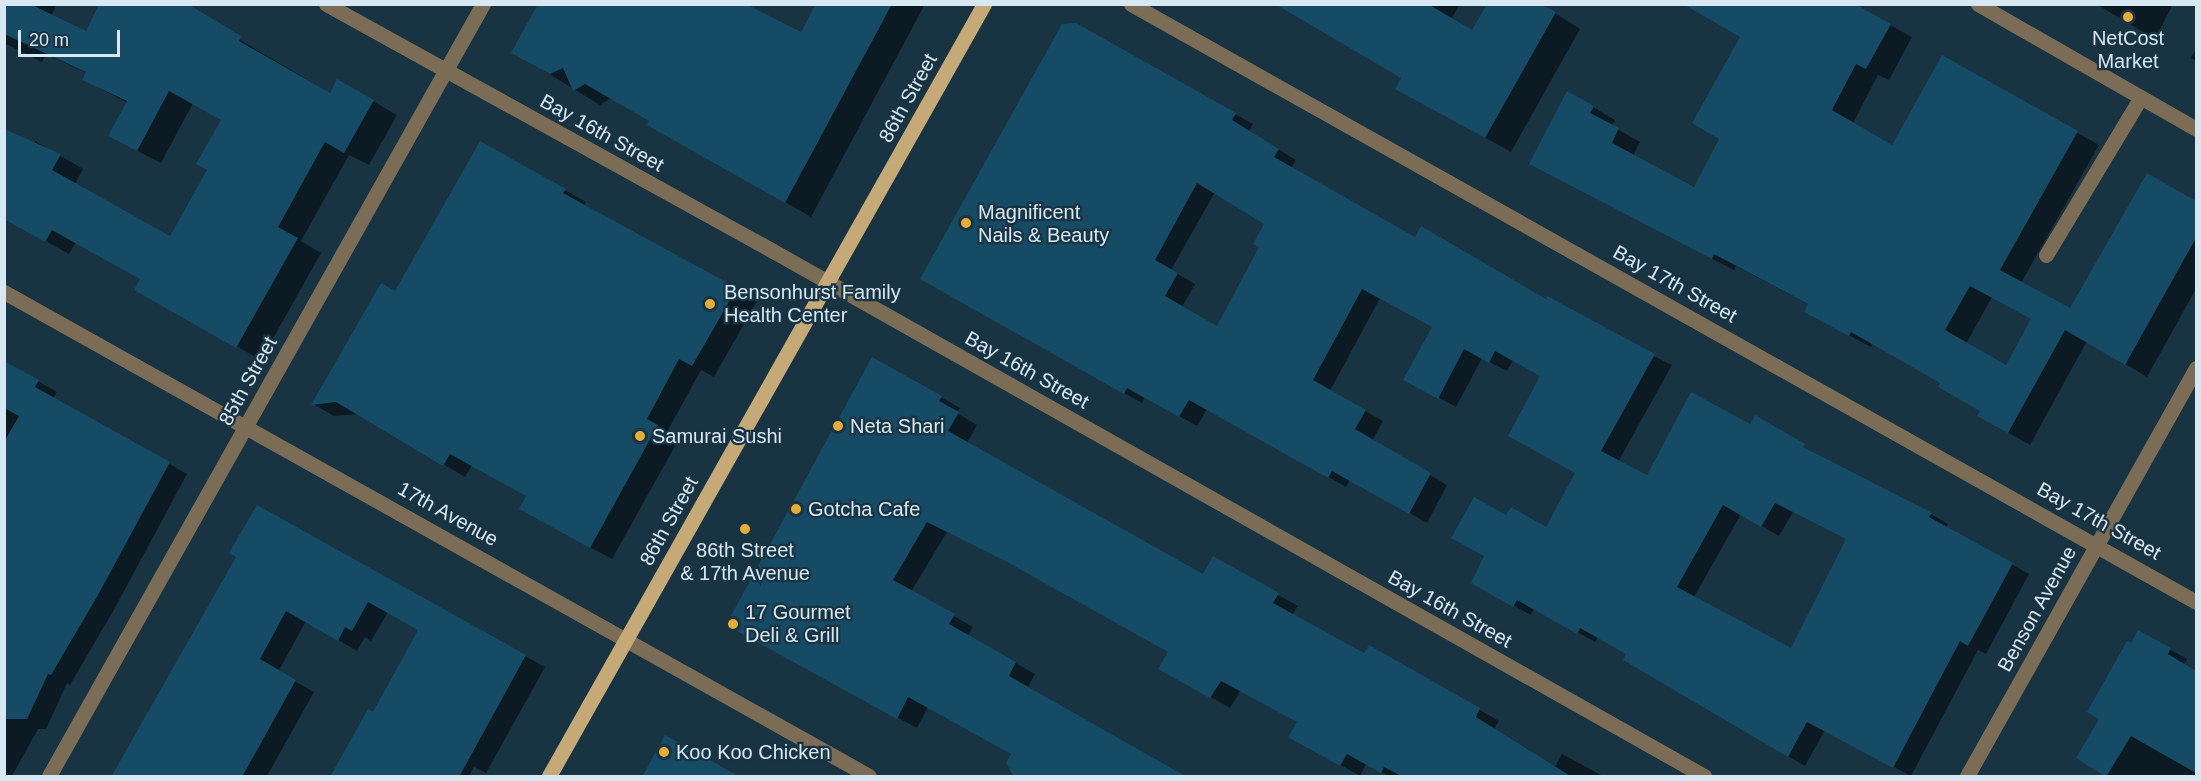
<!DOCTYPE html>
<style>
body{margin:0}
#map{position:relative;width:2201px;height:781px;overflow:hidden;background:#183342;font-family:Helvetica,sans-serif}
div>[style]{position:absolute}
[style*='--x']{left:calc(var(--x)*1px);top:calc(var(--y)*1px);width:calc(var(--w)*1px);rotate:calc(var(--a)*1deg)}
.shadow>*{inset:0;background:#0007}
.building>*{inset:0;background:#164b65}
.minor>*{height:15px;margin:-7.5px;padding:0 7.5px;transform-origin:7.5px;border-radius:7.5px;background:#7b6d55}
.major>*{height:15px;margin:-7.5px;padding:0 7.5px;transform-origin:7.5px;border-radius:7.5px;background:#c5a977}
.dots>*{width:16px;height:16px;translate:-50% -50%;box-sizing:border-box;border:3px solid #183342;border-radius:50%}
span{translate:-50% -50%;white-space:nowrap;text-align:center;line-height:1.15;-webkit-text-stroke:4.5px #183342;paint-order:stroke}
.poi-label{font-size:20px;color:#d8e8f2}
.left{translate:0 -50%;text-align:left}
.street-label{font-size:20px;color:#d8e8f2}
.frame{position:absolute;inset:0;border:6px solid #d8e8f2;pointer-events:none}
.scale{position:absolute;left:18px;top:30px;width:102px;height:27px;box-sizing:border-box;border:3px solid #d8e8f2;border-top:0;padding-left:8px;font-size:18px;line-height:21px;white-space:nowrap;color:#d8e8f2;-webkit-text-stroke:4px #183342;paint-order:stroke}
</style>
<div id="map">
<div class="shadow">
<div style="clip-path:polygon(4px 4px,57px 4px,51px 16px,87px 33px,180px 4px,331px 94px,338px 81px,397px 115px,369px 165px,349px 155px,301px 241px,321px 253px,261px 360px,137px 289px,142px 279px,76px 242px,69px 254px,21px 227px,35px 141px,83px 169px,75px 184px,170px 238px,209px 169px,223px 119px,193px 103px,161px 163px,134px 149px,128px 103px,84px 80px,87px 73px,46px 54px,42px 62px,4px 43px)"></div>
<div style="clip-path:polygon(818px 4px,925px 4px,811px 217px,649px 124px,651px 121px,611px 98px,600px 105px,513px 52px,801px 34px)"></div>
<div style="clip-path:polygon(1277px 4px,1460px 4px,1451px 20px,1472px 32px,1541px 4px,1580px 29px,1511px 152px,1423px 103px,1403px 77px)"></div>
<div style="clip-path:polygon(2096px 4px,2173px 4px,2155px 39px)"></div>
<div style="clip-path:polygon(evenodd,1076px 25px,1253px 124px,1249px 131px,1296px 160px,1291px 168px,1416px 239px,1672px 365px,1618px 462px,1648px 477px,1751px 426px,1756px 418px,1820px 457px,1931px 514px,1948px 524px,1946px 528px,2029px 574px,1986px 654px,1978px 650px,1911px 776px,1825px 730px,1805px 766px,1625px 660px,1628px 654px,1598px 637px,1595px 642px,1534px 608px,1531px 615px,1473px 583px,1507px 517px,1547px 529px,1577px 473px,1542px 376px,1513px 360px,1507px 371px,1482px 358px,1456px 407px,1405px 379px,1434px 327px,1380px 298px,1330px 391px,1383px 421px,1372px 441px,1447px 485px,1427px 523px,1350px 479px,1346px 487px,1207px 409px,1197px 426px,1145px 397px,1142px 403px,922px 279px,1076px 25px,1215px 192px,1266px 223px,1261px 246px,1217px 328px,1182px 307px,1195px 284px,1171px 270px,1215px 192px,1076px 25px,1793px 512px,1847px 539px,1792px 650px,1694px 597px,1741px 514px,1779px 536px,1793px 512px)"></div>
<div style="clip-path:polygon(evenodd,1890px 25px,1912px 37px,1889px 80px,1878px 75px,1853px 123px,1893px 147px,1942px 57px,2099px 145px,2021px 283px,2070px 310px,2148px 175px,2196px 203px,2196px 289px,2147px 377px,2087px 341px,2030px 445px,1979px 416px,1982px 411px,1942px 383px,1873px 343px,1871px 347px,1828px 324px,1810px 305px,1736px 266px,1734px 270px,1553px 176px,1593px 107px,1615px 120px,1612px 126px,1640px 142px,1633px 156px,1694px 189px,1890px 25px,1992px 297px,2033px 319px,2006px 367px,1966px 344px,1992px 297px)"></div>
<div style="clip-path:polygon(2196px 49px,2196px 61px,2191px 58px)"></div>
<div style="clip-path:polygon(565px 190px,586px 202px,584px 206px,757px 301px,714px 377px,701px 370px,667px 432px,679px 439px,612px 559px,542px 521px,528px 496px,472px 465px,465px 477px,358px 414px,334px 416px,313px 404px,396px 293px)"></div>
<div style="clip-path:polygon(873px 359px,960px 408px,957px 413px,977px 425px,967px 443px,1203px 576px,1213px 558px,1298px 606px,1292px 615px,1365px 655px,1370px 647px,1499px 721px,1494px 729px,1555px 767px,1562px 754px,1603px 776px,1389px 776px,1366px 764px,1360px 776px,1290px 736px,1298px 722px,1241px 690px,1230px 708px,1160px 668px,1169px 651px,1030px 573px,947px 532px,911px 592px,973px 627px,968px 636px,1035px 674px,1027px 689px,1013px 754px,928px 707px,917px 728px,747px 636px)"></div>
<div style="clip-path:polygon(4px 362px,57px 392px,53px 398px,187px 474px,116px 606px,70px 685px,67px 683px,46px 729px,38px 729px,12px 776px,4px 776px)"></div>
<div style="clip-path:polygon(257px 507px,545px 667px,486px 773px,474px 767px,469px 776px,332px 776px,373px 714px,420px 630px,388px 612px,371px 641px,365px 637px,357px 651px,306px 621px,278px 672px,314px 692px,267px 776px,114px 776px,238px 556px)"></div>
<div style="clip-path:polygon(2139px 632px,2187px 659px,2184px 665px,2196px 672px,2196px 776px,2108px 776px,2078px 757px,2101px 719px)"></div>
</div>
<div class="building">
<div style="clip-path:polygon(4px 4px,30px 4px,86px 31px,99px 4px,188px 4px,241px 36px,239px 41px,330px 93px,337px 79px,374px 100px,344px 153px,325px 142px,278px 227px,298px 238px,236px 348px,134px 290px,140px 279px,102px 258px,52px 230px,45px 242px,4px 219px,4px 129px,61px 154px,52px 170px,170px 236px,207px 170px,196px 164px,221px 120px,169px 91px,137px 151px,108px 136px,127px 101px,82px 80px,86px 72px,4px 34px)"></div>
<div style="clip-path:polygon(538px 4px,746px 4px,801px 32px,816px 4px,892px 4px,785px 203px,647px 125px,649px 121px,585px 84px,573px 91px,563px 68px,550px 74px,511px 53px)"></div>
<div style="clip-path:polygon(1275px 4px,1428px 4px,1472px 30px,1487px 4px,1540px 4px,1556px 12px,1485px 138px,1395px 89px,1401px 78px)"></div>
<div style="clip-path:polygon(evenodd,1683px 4px,1855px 4px,1891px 24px,1866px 69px,1856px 64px,1832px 110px,1892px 145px,1942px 55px,2078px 131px,2000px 270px,2070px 308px,2147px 173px,2196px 201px,2196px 238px,2125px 365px,2065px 330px,2008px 433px,1977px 416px,1980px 411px,1938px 387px,1940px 383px,1851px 332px,1849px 336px,1804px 312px,1808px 304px,1714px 254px,1712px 259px,1529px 164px,1567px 91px,1594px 106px,1590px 113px,1619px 128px,1612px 143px,1694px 187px,1719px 139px,1692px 123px,1740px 37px,1683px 4px,1970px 286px,2031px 319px,2006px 365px,1945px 330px,1970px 286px)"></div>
<div style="clip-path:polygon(evenodd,1076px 23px,1236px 113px,1232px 120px,1279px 149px,1274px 157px,1415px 237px,1421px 226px,1546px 299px,1547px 296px,1655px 354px,1601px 451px,1647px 475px,1691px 392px,1750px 424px,1755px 415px,1805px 444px,1803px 447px,1932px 513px,1929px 517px,2013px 563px,1968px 646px,1960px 641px,1893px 768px,1807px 722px,1788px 757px,1623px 660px,1626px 654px,1580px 628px,1577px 634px,1517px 600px,1513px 607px,1471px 583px,1484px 556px,1451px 538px,1474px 497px,1506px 515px,1511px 507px,1546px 527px,1575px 473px,1508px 436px,1540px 376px,1495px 351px,1489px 363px,1464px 349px,1438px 399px,1403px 380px,1432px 327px,1362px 289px,1313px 380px,1366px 410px,1355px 429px,1431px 473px,1409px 514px,1332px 471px,1328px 478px,1189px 400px,1179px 417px,1127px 388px,1124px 394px,920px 279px,1062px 24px,1076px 23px,1197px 183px,1264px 224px,1253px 244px,1259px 247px,1217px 326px,1165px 296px,1178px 273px,1155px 260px,1197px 183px,1076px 23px,1775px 503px,1846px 539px,1791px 648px,1677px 587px,1723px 505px,1761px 527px,1775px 503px)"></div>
<div style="clip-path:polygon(480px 141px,566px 189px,563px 193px,737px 288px,692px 366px,679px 359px,647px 419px,658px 425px,590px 548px,519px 509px,526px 496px,450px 454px,443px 466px,336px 402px,311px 405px,381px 283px,395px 291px)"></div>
<div style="clip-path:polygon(872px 357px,942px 396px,939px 401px,959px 412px,948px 431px,1203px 574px,1213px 556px,1240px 571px,1279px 593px,1273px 603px,1364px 653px,1369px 645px,1480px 708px,1476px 717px,1572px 777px,1403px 777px,1384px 767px,1381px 773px,1347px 754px,1340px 766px,1288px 737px,1297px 722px,1221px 681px,1210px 698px,1158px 669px,1168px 652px,1009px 563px,927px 522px,893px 580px,955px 614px,949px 624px,1016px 662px,1009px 676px,1187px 777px,1014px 777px,1006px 763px,1011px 754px,908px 697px,897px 719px,726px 625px)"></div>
<div style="clip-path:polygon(4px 361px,39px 380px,35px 387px,170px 462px,98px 595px,51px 675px,48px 674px,27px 719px,4px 719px,4px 442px,19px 416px,4px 408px)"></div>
<div style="clip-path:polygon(257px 505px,526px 655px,459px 777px,330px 777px,368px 709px,373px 712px,418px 630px,368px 602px,352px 631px,345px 627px,338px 641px,286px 611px,260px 659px,296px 680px,242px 777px,111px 777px,236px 557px,229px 553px)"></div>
<div style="clip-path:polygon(2138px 630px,2171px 648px,2168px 654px,2196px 671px,2196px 773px,2131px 736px,2106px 777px,2076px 758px,2099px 719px,2087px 712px,2127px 641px,2131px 643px)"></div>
<div style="clip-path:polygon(665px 735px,740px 777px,642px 777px)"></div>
</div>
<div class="minor">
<div style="--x:326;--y:4;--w:511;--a:28.92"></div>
<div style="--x:773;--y:251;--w:1069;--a:29.42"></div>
<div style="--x:1131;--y:4;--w:1221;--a:29.31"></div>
<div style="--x:1978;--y:4;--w:251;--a:29.8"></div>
<div style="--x:2046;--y:255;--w:184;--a:-59"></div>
<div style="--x:4;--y:292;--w:991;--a:29.23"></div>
<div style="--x:49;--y:776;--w:886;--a:-60.66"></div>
<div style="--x:1967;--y:776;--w:468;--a:-60.7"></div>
</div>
<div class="major">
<div style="--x:549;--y:776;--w:886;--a:-60.6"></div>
</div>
<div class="dots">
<div style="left:2128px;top:17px;background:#e5ad35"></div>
<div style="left:966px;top:223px;background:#e5ad35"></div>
<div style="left:710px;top:304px;background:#e5ad35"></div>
<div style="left:838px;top:426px;background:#e5ad35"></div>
<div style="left:640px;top:436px;background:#e5ad35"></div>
<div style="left:796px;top:509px;background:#e5ad35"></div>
<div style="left:745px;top:529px;background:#e5ad35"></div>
<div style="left:733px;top:624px;background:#e5ad35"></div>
<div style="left:664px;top:752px;background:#e5ad35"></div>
</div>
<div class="poi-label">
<span style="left:2128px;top:50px">NetCost<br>Market</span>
<span class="left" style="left:978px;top:224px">Magnificent<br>Nails &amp; Beauty</span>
<span class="left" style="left:724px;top:304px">Bensonhurst Family<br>Health Center</span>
<span class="left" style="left:850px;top:426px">Neta Shari</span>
<span class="left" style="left:652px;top:436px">Samurai Sushi</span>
<span class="left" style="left:808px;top:509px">Gotcha Cafe</span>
<span style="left:745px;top:562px">86th Street<br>&amp; 17th Avenue</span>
<span class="left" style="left:745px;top:624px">17 Gourmet<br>Deli &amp; Grill</span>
<span class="left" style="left:676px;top:752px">Koo Koo Chicken</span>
</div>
<div class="street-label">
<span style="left:908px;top:98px;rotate:-61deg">86th Street</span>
<span style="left:602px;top:133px;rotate:29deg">Bay 16th Street</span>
<span style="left:1675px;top:284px;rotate:29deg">Bay 17th Street</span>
<span style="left:1027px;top:370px;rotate:29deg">Bay 16th Street</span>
<span style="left:248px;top:381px;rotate:-61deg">85th Street</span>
<span style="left:448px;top:514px;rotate:29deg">17th Avenue</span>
<span style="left:669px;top:521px;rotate:-61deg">86th Street</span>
<span style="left:2099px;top:521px;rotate:29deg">Bay 17th Street</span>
<span style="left:1450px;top:609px;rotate:29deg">Bay 16th Street</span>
<span style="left:2037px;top:609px;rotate:-61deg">Benson Avenue</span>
</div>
<div class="frame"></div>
<div class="scale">20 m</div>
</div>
